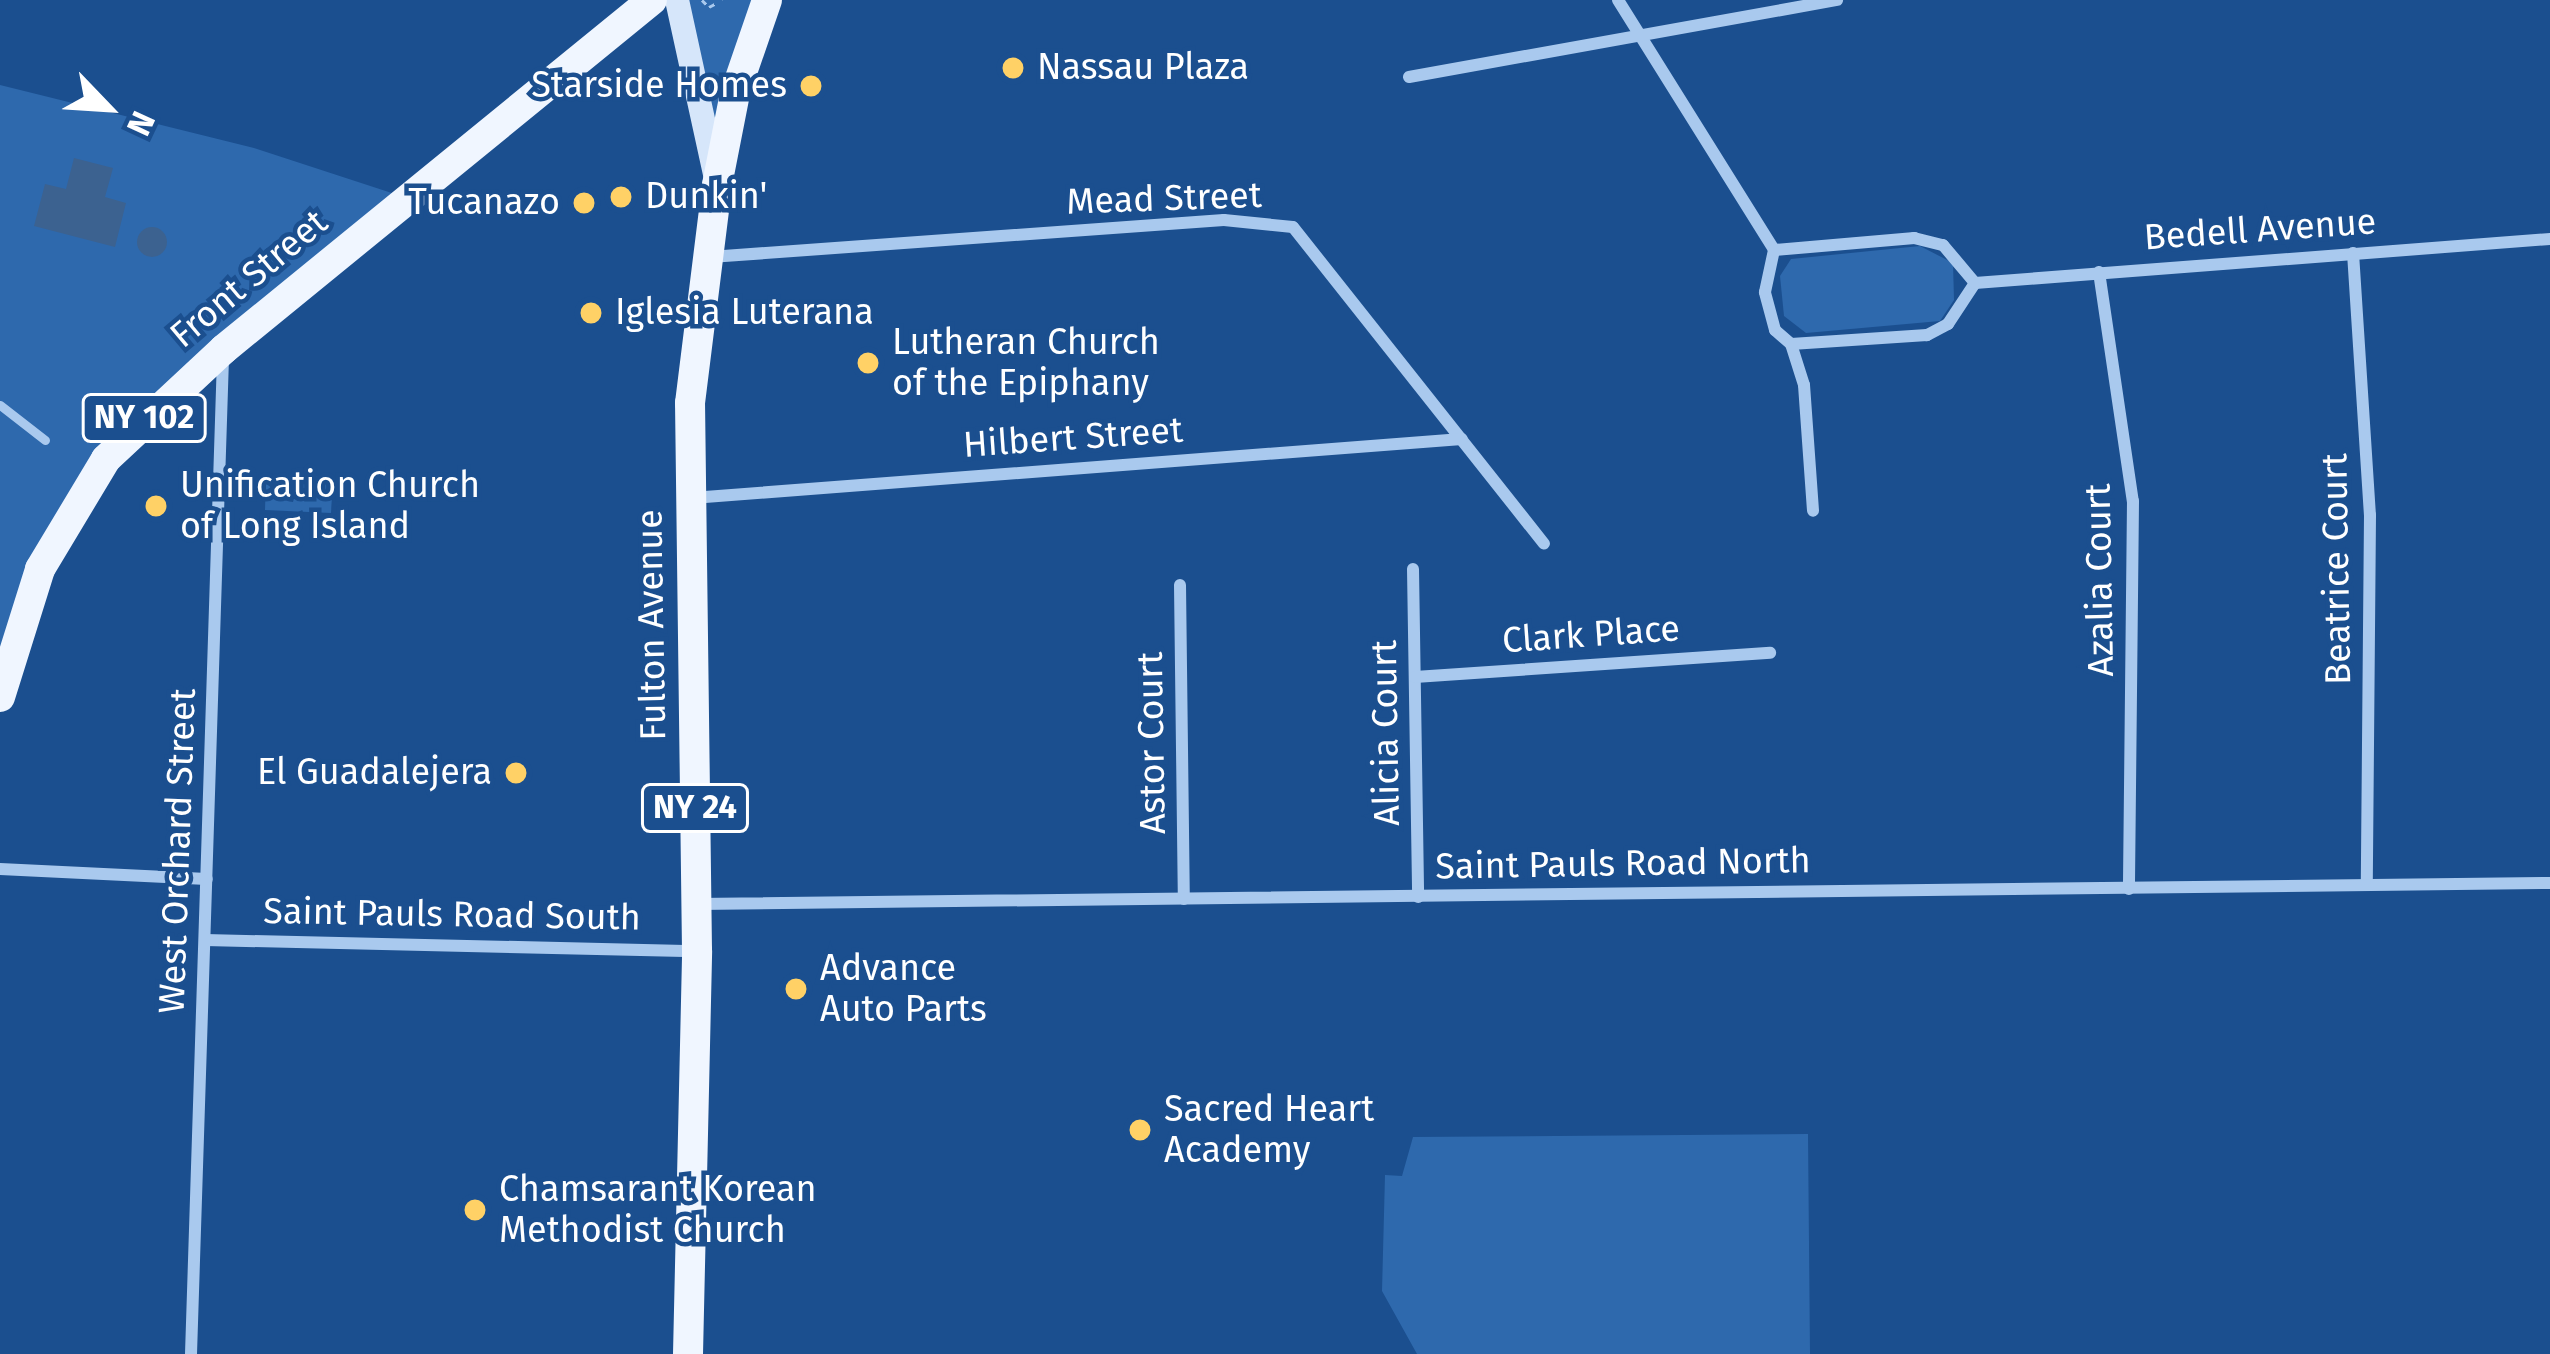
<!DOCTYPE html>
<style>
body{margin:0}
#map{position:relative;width:2550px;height:1354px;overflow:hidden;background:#1b4f8f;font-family:"Fira Sans",sans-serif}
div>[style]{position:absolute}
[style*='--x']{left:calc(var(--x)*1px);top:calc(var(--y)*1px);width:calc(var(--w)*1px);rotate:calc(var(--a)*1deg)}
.green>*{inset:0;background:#2e69ad}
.water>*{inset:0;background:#3c6290}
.round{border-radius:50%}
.path>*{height:3px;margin-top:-1.5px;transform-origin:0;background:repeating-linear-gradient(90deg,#a9c9ee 0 6px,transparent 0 15px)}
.service>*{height:9px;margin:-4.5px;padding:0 4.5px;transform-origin:4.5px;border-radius:4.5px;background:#a9c9ee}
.minor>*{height:12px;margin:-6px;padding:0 6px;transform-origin:6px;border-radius:6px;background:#a9c9ee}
.secondary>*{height:24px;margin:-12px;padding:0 12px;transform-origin:12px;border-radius:12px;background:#d6e6fa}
.primary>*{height:30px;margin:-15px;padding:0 15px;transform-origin:15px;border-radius:15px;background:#f0f6ff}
.dots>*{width:33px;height:33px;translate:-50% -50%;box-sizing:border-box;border:6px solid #1b4f8f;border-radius:50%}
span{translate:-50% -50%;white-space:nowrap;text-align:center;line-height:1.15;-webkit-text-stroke:9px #1b4f8f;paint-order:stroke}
.shield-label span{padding:3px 9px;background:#1b4f8f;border:3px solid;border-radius:9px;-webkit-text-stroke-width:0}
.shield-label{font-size:33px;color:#fff;font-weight:700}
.poi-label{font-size:36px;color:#fff}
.left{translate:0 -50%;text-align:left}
.right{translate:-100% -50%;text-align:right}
.street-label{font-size:36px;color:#fff}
.north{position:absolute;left:48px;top:48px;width:120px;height:120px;-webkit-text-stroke:9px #1b4f8f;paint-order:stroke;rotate:115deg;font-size:33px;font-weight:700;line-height:48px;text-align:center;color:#fff}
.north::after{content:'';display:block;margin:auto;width:42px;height:54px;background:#fff;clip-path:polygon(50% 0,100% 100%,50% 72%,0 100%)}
</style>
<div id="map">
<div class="green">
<div style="clip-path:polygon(686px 0,756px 0,716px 127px)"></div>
<div style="clip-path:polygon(0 85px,254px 148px,404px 197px,107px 447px,0 689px)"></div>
<div style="clip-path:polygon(1920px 246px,1953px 263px,1954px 300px,1940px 321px,1806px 333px,1784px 316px,1780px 276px,1791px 259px)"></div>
<div style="clip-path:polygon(266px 475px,333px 477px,331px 513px,265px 510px)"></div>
<div style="clip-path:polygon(1808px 1134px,1810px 1354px,1417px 1354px,1382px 1291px,1385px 1175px,1402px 1176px,1413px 1137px)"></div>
</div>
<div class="water">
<div style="clip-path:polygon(74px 158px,113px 168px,105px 197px,126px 203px,115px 247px,34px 226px,45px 184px,66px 189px)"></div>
<div class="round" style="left:137px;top:227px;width:30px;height:30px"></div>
</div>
<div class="path">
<div style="--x:702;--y:0;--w:10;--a:45"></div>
<div style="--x:709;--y:7;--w:15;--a:-28"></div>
</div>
<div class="service">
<div style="--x:0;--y:405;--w:57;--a:37.9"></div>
</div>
<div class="minor">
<div style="--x:1618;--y:0;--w:295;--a:58"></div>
<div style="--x:1409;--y:77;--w:435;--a:-10.2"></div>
<div style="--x:1914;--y:238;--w:30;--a:14"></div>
<div style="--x:1943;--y:245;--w:50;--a:49.9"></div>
<div style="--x:1975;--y:283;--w:49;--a:123.4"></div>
<div style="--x:1948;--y:324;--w:24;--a:152"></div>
<div style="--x:1927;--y:335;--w:136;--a:176.2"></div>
<div style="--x:1791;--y:344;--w:21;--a:-139"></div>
<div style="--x:1775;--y:330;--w:39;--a:-105"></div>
<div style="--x:1765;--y:292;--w:43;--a:-77.9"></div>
<div style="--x:1774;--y:250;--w:141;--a:-4.9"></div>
<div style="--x:2353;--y:253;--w:263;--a:86.3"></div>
<div style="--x:2370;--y:515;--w:370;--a:90.5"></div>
<div style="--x:710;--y:257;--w:515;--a:-4.12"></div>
<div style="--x:1224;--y:220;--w:69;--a:5.8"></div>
<div style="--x:1293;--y:227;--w:404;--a:51.6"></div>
<div style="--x:2099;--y:272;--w:232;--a:81.6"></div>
<div style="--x:2133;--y:501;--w:388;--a:90.6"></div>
<div style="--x:1975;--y:283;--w:577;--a:-4.38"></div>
<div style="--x:1791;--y:344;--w:43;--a:72.4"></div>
<div style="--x:1804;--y:385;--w:126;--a:85.9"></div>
<div style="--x:692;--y:498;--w:772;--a:-4.38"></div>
<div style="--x:1413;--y:569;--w:328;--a:89.1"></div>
<div style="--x:1180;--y:585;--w:314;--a:89.3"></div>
<div style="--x:1415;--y:677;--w:356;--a:-3.9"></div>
<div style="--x:0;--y:869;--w:207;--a:2.8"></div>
<div style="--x:697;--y:904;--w:1853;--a:-0.65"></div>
<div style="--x:205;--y:940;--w:491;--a:1.3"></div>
<div style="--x:191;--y:1354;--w:998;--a:-88.16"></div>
</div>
<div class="secondary">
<div style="--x:677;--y:0;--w:183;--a:77.7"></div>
</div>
<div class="primary">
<div style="--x:0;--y:697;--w:134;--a:-72.6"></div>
<div style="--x:40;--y:569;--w:128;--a:-59"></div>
<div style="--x:106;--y:459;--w:161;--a:-43"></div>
<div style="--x:224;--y:349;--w:552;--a:-39.19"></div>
<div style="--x:688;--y:1354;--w:403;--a:-88.7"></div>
<div style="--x:697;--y:951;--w:548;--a:-90.73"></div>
<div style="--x:690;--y:403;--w:220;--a:-82.9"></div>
<div style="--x:717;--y:185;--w:94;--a:-78.9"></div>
<div style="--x:735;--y:93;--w:98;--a:-71"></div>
</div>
<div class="dots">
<div style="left:1013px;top:68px;background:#ffd166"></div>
<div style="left:811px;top:86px;background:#ffd166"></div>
<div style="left:621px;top:197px;background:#ffd166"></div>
<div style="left:584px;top:203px;background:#ffd166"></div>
<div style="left:591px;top:313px;background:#ffd166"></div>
<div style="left:868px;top:363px;background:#ffd166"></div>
<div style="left:156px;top:506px;background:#ffd166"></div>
<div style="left:516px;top:773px;background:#ffd166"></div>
<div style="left:796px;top:989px;background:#ffd166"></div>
<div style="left:1140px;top:1130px;background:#ffd166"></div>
<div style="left:475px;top:1210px;background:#ffd166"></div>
</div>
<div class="shield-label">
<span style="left:144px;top:418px">NY 102</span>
<span style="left:695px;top:808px">NY 24</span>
</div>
<div class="poi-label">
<span class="left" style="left:1037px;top:68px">Nassau Plaza</span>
<span class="right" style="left:787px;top:86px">Starside Homes</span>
<span class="left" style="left:645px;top:197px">Dunkin'</span>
<span class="right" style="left:560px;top:203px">Tucanazo</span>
<span class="left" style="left:615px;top:313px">Iglesia Luterana</span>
<span class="left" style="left:892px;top:363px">Lutheran Church<br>of the Epiphany</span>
<span class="left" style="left:180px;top:506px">Unification Church<br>of Long Island</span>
<span class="right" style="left:492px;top:773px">El Guadalejera</span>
<span class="left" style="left:820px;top:989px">Advance<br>Auto Parts</span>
<span class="left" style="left:1164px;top:1130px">Sacred Heart<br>Academy</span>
<span class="left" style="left:499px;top:1210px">Chamsarant Korean<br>Methodist Church</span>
</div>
<div class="street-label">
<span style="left:1164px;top:199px;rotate:-2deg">Mead Street</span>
<span style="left:2260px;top:230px;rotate:-4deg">Bedell Avenue</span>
<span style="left:249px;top:279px;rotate:-40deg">Front Street</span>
<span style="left:1073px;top:438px;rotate:-4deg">Hilbert Street</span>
<span style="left:2337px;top:569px;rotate:-91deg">Beatrice Court</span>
<span style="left:2100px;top:580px;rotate:-91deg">Azalia Court</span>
<span style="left:652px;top:625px;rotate:-91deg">Fulton Avenue</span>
<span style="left:1591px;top:635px;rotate:-4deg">Clark Place</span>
<span style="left:1386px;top:733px;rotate:-91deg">Alicia Court</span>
<span style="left:1152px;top:743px;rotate:-91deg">Astor Court</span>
<span style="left:178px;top:851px;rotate:-88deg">West Orchard Street</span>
<span style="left:1623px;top:864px;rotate:-1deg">Saint Pauls Road North</span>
<span style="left:452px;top:915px;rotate:1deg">Saint Pauls Road South</span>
</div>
<div class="north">N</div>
</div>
